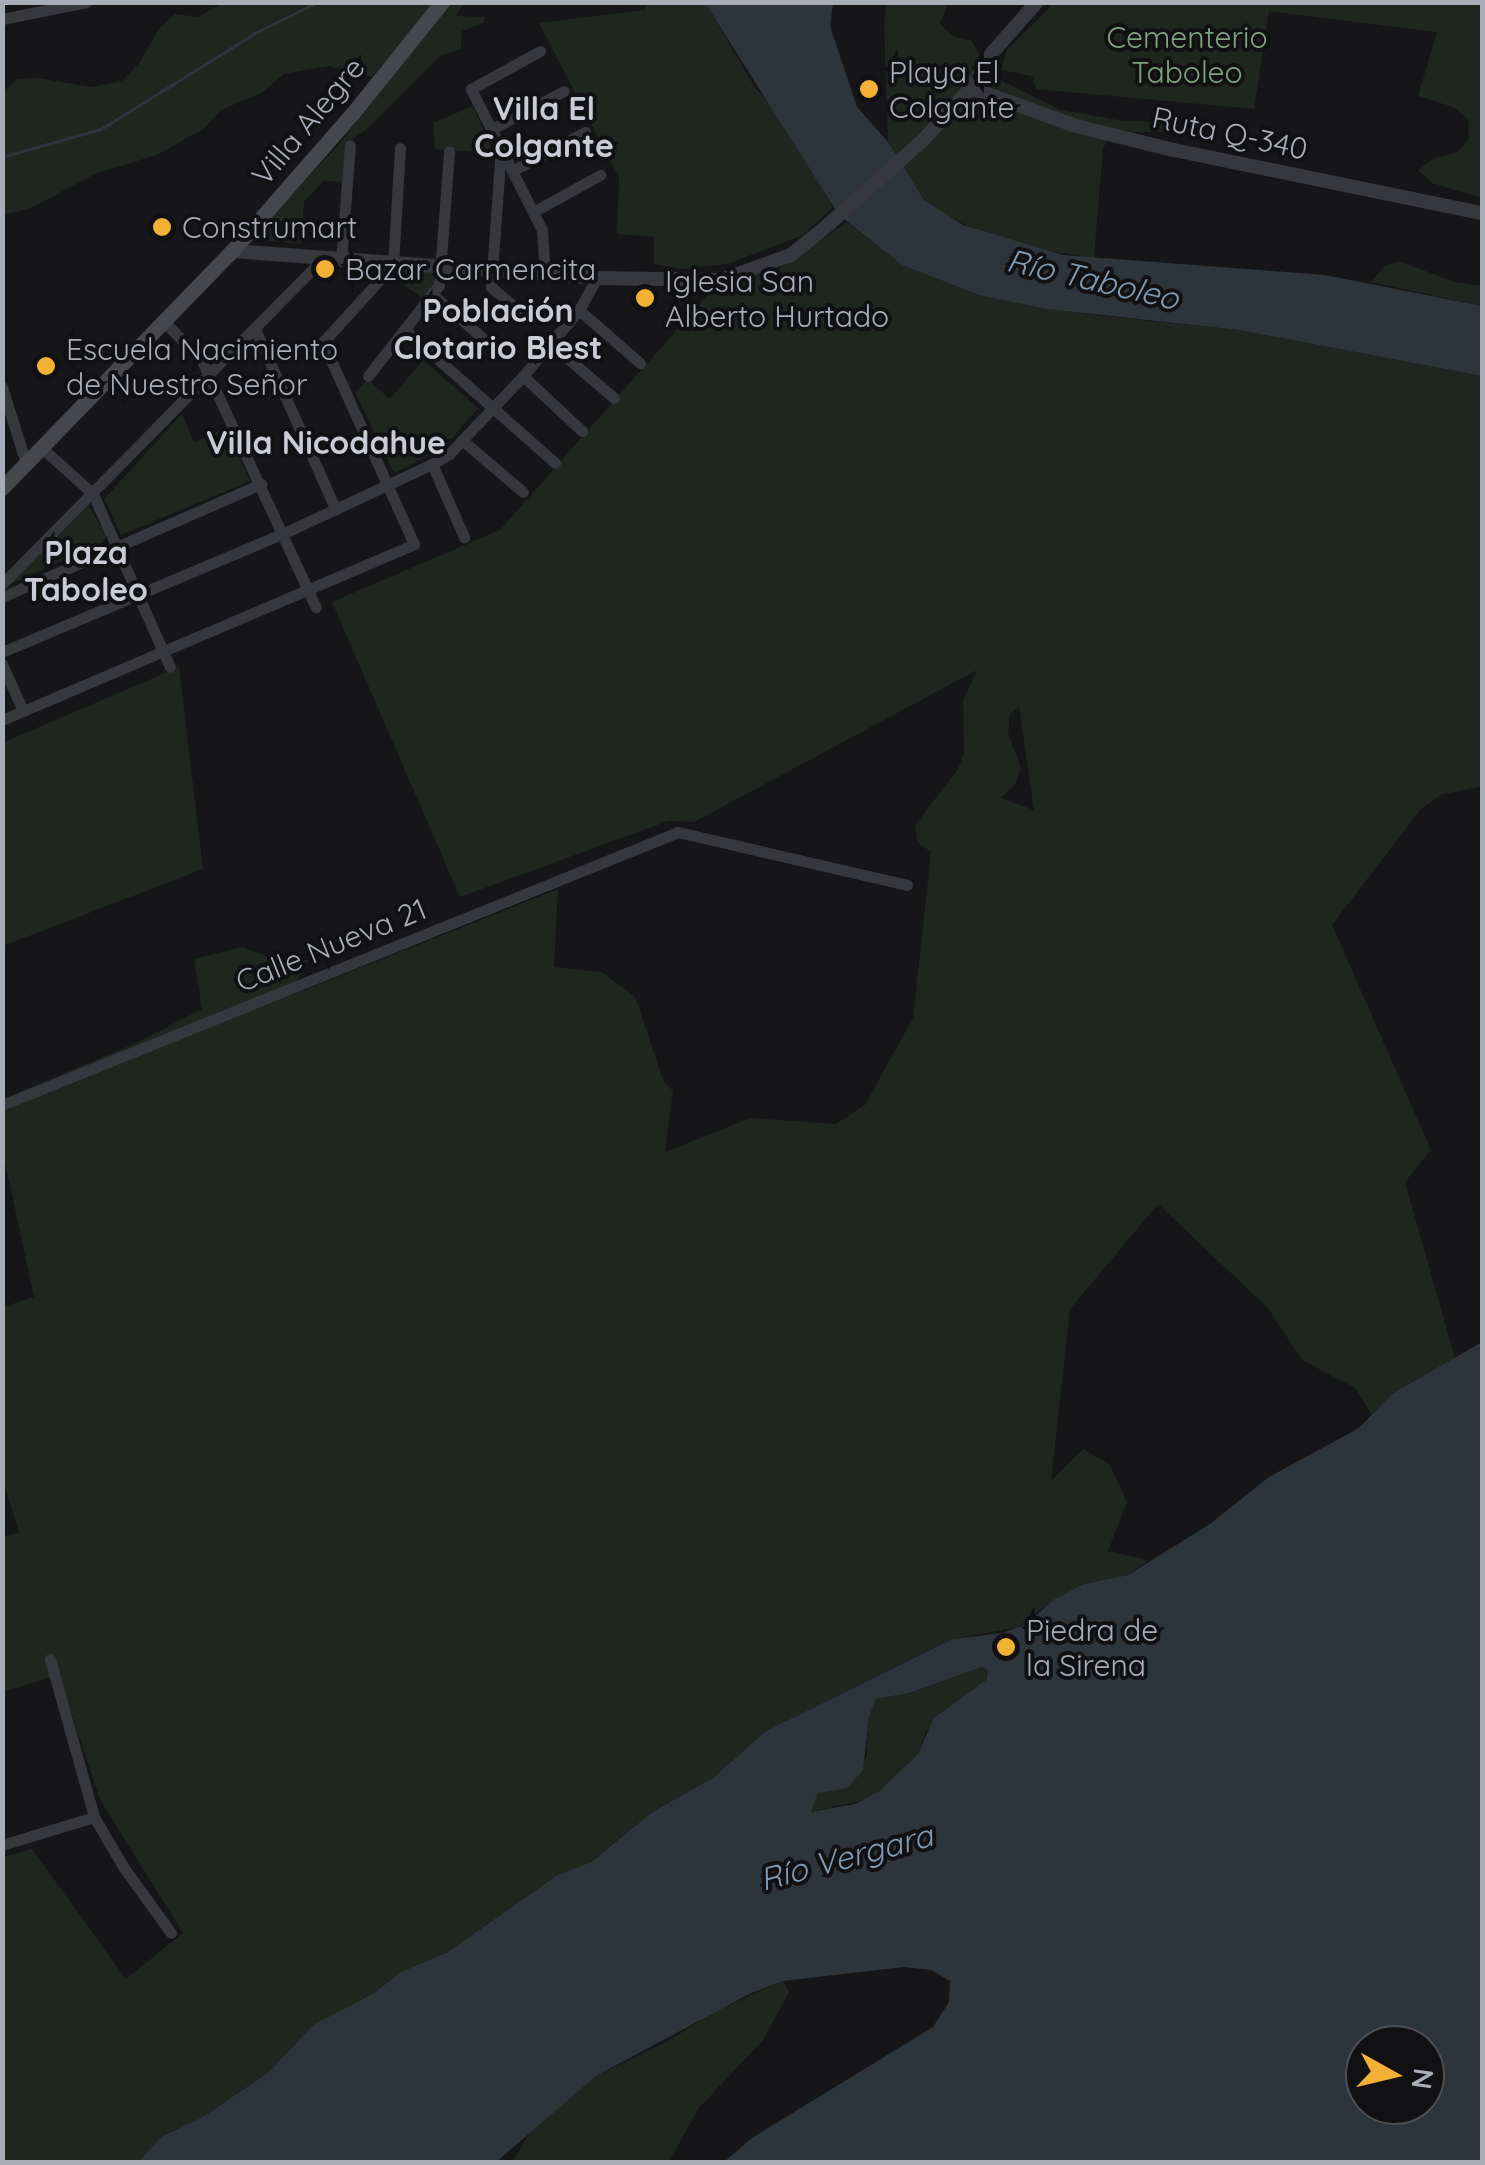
<!DOCTYPE html>
<meta charset="utf-8">
<style>
body{margin:0}
#map{position:relative;width:1485px;height:2165px;overflow:hidden;background:#161618;font-family:Quicksand,sans-serif}
div>[style]{position:absolute}
[style*='--x']{left:calc(var(--x)*1px);top:calc(var(--y)*1px);width:calc(var(--w)*1px);rotate:calc(var(--a)*1deg)}
.green>*{inset:0;background:#1e261f}
.water>*{inset:0;background:#2c353c}
.stream>*{height:2.5px;margin:-1.25px;padding:0 1.25px;transform-origin:1.25px;border-radius:1.25px;background:#2c353c}
.minor>*{height:11px;margin:-5.5px;padding:0 5.5px;transform-origin:5.5px;border-radius:5.5px;background:#37383d}
.tertiary>*{height:14px;margin:-7px;padding:0 7px;transform-origin:7px;border-radius:7px;background:#37383d}
.secondary>*{height:15px;margin:-7.5px;padding:0 7.5px;transform-origin:7.5px;border-radius:7.5px;background:#45474d}
.dots>*{width:28px;height:28px;translate:-50% -50%;box-sizing:border-box;border:5px solid #111113;border-radius:50%}
span{translate:-50% -50%;white-space:nowrap;text-align:center;line-height:1.15;-webkit-text-stroke:8px #111113;paint-order:stroke}
.park-label{font-size:30px;color:#7fa381}
.poi-label{font-size:30px;color:#a8adb8}
.left{translate:0 -50%;text-align:left}
.street-label{font-size:30px;color:#a8adb8}
.neighbourhood-label{font-size:32px;color:#c9ccd4;font-weight:700}
.water-label{font-size:32px;color:#7f9bb3;font-style:italic}
.frame{position:absolute;inset:0;border:5px solid #a8adb8;pointer-events:none}
.north{position:absolute;left:1345px;top:2025px;width:100px;height:100px;box-sizing:border-box;background:#111113;border:2px solid #4d4f55;border-radius:50%;rotate:98deg;font-size:28px;font-weight:700;line-height:40px;text-align:center;color:#a8adb8}
.north::after{content:'';display:block;margin:auto;width:35px;height:45px;background:#f2b134;clip-path:polygon(50% 0,100% 100%,50% 72%,0 100%)}
</style>
<div id="map">
<div class="green">
<div style="clip-path:polygon(223px 3px,434px 3px,372px 77px,329px 66px,284px 74px,261px 93px,221px 110px,203px 129px,157px 155px,97px 173px,29px 209px,3px 215px,3px 92px,17px 79px,38px 78px,92px 87px,122px 81px,140px 62px,159px 29px,175px 14px,198px 17px)"></div>
<div style="clip-path:polygon(450px 3px,463px 3px,456px 16px,485px 17px,483px 23px,462px 31px,461px 49px,441px 55px,366px 130px,346px 143px,342px 182px,323px 181px,304px 202px,301px 244px,263px 240px,262px 227px,340px 143px)"></div>
<div style="clip-path:polygon(646px 3px,705px 3px,756px 89px,777px 110px,833px 207px,803px 235px,728px 264px,683px 269px,654px 264px,654px 237px,617px 234px,619px 178px,539px 23px,645px 10px)"></div>
<div style="clip-path:polygon(887px 3px,948px 3px,940px 24px,953px 36px,972px 41px,990px 75px,1060px 110px,1124px 121px,1183px 122px,1167px 132px,1111px 132px,1103px 149px,1094px 258px,1041px 250px,973px 229px,932px 207px,917px 191px,888px 142px,884px 23px)"></div>
<div style="clip-path:polygon(1049px 3px,1482px 3px,1482px 198px,1432px 183px,1418px 170px,1435px 158px,1456px 153px,1469px 139px,1468px 119px,1453px 107px,1418px 96px,1437px 32px,1269px 11px,1254px 109px,1036px 89px,1032px 76px,1001px 70px,1007px 50px,1051px 6px)"></div>
<div style="clip-path:polygon(473px 106px,493px 153px,435px 149px,433px 123px)"></div>
<div style="clip-path:polygon(evenodd,847px 222px,902px 265px,979px 295px,1084px 314px,1239px 330px,1482px 376px,1482px 786px,1440px 795px,1420px 810px,1332px 925px,1431px 1150px,1405px 1182px,1455px 1358px,1392px 1394px,1373px 1417px,1355px 1388px,1302px 1360px,1268px 1308px,1158px 1204px,1070px 1309px,1051px 1481px,1083px 1449px,1110px 1465px,1127px 1502px,1108px 1551px,1148px 1560px,1128px 1575px,1084px 1584px,1054px 1600px,1018px 1627px,953px 1639px,766px 1731px,714px 1777px,651px 1813px,590px 1862px,543px 1885px,448px 1952px,401px 1972px,374px 1993px,313px 2025px,269px 2072px,203px 2117px,161px 2137px,138px 2162px,3px 2162px,3px 1857px,32px 1849px,126px 1979px,183px 1933px,100px 1800px,59px 1675px,3px 1692px,3px 1536px,19px 1533px,3px 1479px,3px 1307px,34px 1297px,3px 1153px,3px 1099px,134px 1044px,202px 1009px,194px 959px,243px 947px,272px 958px,308px 960px,290px 996px,558px 889px,554px 967px,602px 972px,636px 998px,664px 1082px,673px 1091px,665px 1152px,750px 1118px,836px 1124px,865px 1105px,913px 1018px,931px 852px,917px 842px,915px 825px,958px 769px,964px 754px,963px 700px,977px 670px,694px 822px,668px 821px,460px 897px,332px 602px,500px 530px,719px 282px,778px 270px,847px 222px,1018px 707px,1019px 707px,1034px 810px,1001px 798px,1015px 785px,1021px 767px,1008px 734px,1010px 714px,1018px 707px)"></div>
<div style="clip-path:polygon(1399px 261px,1454px 282px,1482px 286px,1482px 306px,1371px 282px,1384px 267px)"></div>
<div style="clip-path:polygon(400px 270px,432px 273px,435px 284px,426px 301px,393px 277px)"></div>
<div style="clip-path:polygon(423px 360px,478px 408px,444px 447px,394px 473px,355px 392px,368px 380px,390px 399px)"></div>
<div style="clip-path:polygon(182px 414px,194px 443px,226px 427px,250px 481px,121px 535px,104px 499px)"></div>
<div style="clip-path:polygon(89px 506px,108px 540px,10px 584px)"></div>
<div style="clip-path:polygon(179px 667px,203px 869px,3px 946px,2px 743px)"></div>
<div style="clip-path:polygon(982px 1667px,988px 1670px,986px 1680px,926px 1732px,918px 1754px,878px 1792px,869px 1799px,811px 1812px,818px 1793px,866px 1758px,869px 1717px,876px 1699px,909px 1693px)"></div>
<div style="clip-path:polygon(783px 1981px,789px 1992px,763px 2040px,698px 2109px,669px 2162px,512px 2162px,533px 2128px,596px 2076px,663px 2044px,716px 2011px)"></div>
</div>
<div class="water">
<div style="clip-path:polygon(705px 3px,833px 3px,830px 26px,857px 107px,888px 142px,924px 200px,963px 225px,1063px 255px,1325px 275px,1482px 306px,1482px 376px,1239px 330px,1047px 309px,979px 295px,902px 265px,839px 215px)"></div>
<div style="clip-path:polygon(evenodd,1482px 1342px,1482px 2162px,724px 2162px,752px 2138px,933px 2027px,949px 2002px,950px 1981px,931px 1970px,904px 1967px,783px 1981px,751px 1993px,596px 2076px,496px 2162px,138px 2162px,161px 2137px,203px 2117px,269px 2072px,313px 2025px,374px 1993px,401px 1972px,448px 1952px,556px 1876px,591px 1862px,651px 1813px,714px 1777px,766px 1731px,953px 1639px,1003px 1633px,1028px 1623px,1053px 1600px,1084px 1584px,1128px 1575px,1210px 1524px,1269px 1477px,1359px 1428px,1392px 1394px,1482px 1342px,982px 1667px,988px 1670px,986px 1680px,934px 1718px,918px 1754px,878px 1792px,855px 1804px,811px 1812px,818px 1793px,847px 1788px,863px 1770px,869px 1717px,876px 1699px,909px 1693px,982px 1667px,1482px 1342px,1365px 2045px,1425px 2045px,1425px 2105px,1365px 2105px,1365px 2045px)"></div>
</div>
<div class="stream">
<div style="--x:2;--y:157;--w:103;--a:-15.8"></div>
<div style="--x:101;--y:129;--w:184;--a:-31.9"></div>
<div style="--x:257;--y:32;--w:68;--a:-26.2"></div>
</div>
<div class="minor">
<div style="--x:2;--y:19;--w:86;--a:-11.4"></div>
<div style="--x:540;--y:51;--w:79;--a:151.2"></div>
<div style="--x:471;--y:89;--w:158;--a:63.3"></div>
<div style="--x:542;--y:230;--w:45;--a:86.2"></div>
<div style="--x:492;--y:129;--w:81;--a:-27.8"></div>
<div style="--x:501;--y:147;--w:140;--a:94.1"></div>
<div style="--x:491;--y:287;--w:50;--a:40.1"></div>
<div style="--x:512;--y:171;--w:83;--a:-28.1"></div>
<div style="--x:533;--y:212;--w:77;--a:-28.9"></div>
<div style="--x:341;--y:261;--w:116;--a:-85.6"></div>
<div style="--x:434;--y:296;--w:86;--a:40.7"></div>
<div style="--x:579;--y:310;--w:81;--a:41"></div>
<div style="--x:165;--y:322;--w:56;--a:47.2"></div>
<div style="--x:203;--y:363;--w:269;--a:65.2"></div>
<div style="--x:255;--y:329;--w:198;--a:65.9"></div>
<div style="--x:406;--y:331;--w:199;--a:41.5"></div>
<div style="--x:551;--y:344;--w:83;--a:40.6"></div>
<div style="--x:368;--y:376;--w:115;--a:-52"></div>
<div style="--x:439;--y:285;--w:134;--a:-85.7"></div>
<div style="--x:523;--y:376;--w:81;--a:43"></div>
<div style="--x:2;--y:387;--w:80;--a:72.5"></div>
<div style="--x:462;--y:440;--w:80;--a:40.4"></div>
<div style="--x:42;--y:448;--w:69;--a:42"></div>
<div style="--x:93;--y:494;--w:189;--a:66"></div>
<div style="--x:432;--y:464;--w:80;--a:66.3"></div>
<div style="--x:2;--y:584;--w:455;--a:-45.4"></div>
<div style="--x:2;--y:597;--w:283;--a:-23.6"></div>
<div style="--x:2;--y:652;--w:304;--a:-22.9"></div>
<div style="--x:282;--y:534;--w:166;--a:-25"></div>
<div style="--x:432;--y:464;--w:20;--a:-30"></div>
<div style="--x:449;--y:454;--w:108;--a:-46.5"></div>
<div style="--x:523;--y:376;--w:87;--a:-49.7"></div>
<div style="--x:579;--y:310;--w:37;--a:-61"></div>
<div style="--x:2;--y:664;--w:51;--a:65.9"></div>
<div style="--x:2;--y:720;--w:448;--a:-23.1"></div>
<div style="--x:414;--y:544;--w:222;--a:-114.3"></div>
<div style="--x:323;--y:342;--w:104;--a:-47.7"></div>
<div style="--x:393;--y:265;--w:117;--a:-86.6"></div>
<div style="--x:2;--y:1105;--w:729;--a:-21.99"></div>
<div style="--x:678;--y:832;--w:235;--a:13"></div>
<div style="--x:50;--y:1659;--w:164;--a:74.4"></div>
<div style="--x:94;--y:1817;--w:59;--a:59.5"></div>
<div style="--x:124;--y:1868;--w:80;--a:54.1"></div>
<div style="--x:2;--y:1845;--w:96;--a:-16.9"></div>
</div>
<div class="tertiary">
<div style="--x:971;--y:88;--w:112;--a:19.9"></div>
<div style="--x:1076;--y:126;--w:101;--a:13.8"></div>
<div style="--x:1174;--y:150;--w:314;--a:11.6"></div>
<div style="--x:232;--y:251;--w:366;--a:4.2"></div>
<div style="--x:597;--y:278;--w:124;--a:0.9"></div>
<div style="--x:721;--y:280;--w:74;--a:-19.7"></div>
<div style="--x:791;--y:255;--w:48;--a:-39"></div>
<div style="--x:828;--y:225;--w:127;--a:-41.8"></div>
<div style="--x:923;--y:140;--w:71;--a:-47.3"></div>
<div style="--x:971;--y:88;--w:41;--a:-59"></div>
<div style="--x:992;--y:53;--w:68;--a:-48.6"></div>
</div>
<div class="secondary">
<div style="--x:2;--y:488;--w:330;--a:-45.9"></div>
<div style="--x:232;--y:251;--w:182;--a:-48.8"></div>
<div style="--x:352;--y:114;--w:144;--a:-51.2"></div>
</div>
<div class="dots">
<div style="left:869px;top:89px;background:#f2b134"></div>
<div style="left:162px;top:227px;background:#f2b134"></div>
<div style="left:325px;top:269px;background:#f2b134"></div>
<div style="left:645px;top:298px;background:#f2b134"></div>
<div style="left:46px;top:366px;background:#f2b134"></div>
<div style="left:1006px;top:1647px;background:#f2b134"></div>
</div>
<div class="park-label">
<span style="left:1187px;top:54px">Cementerio<br>Taboleo</span>
</div>
<div class="poi-label">
<span class="left" style="left:889px;top:89px">Playa El<br>Colgante</span>
<span class="left" style="left:182px;top:227px">Construmart</span>
<span class="left" style="left:345px;top:269px">Bazar Carmencita</span>
<span class="left" style="left:665px;top:298px">Iglesia San<br>Alberto Hurtado</span>
<span class="left" style="left:66px;top:366px">Escuela Nacimiento<br>de Nuestro Señor</span>
<span class="left" style="left:1026px;top:1647px">Piedra de<br>la Sirena</span>
</div>
<div class="street-label">
<span style="left:308px;top:121px;rotate:-50deg">Villa Alegre</span>
<span style="left:1230px;top:133px;rotate:12deg">Ruta Q-340</span>
<span style="left:331px;top:945px;rotate:-22deg">Calle Nueva 21</span>
</div>
<div class="neighbourhood-label">
<span style="left:544px;top:127px">Villa El<br>Colgante</span>
<span style="left:498px;top:329px">Población<br>Clotario Blest</span>
<span style="left:326px;top:442px">Villa Nicodahue</span>
<span style="left:86px;top:571px">Plaza<br>Taboleo</span>
</div>
<div class="water-label">
<span style="left:1093px;top:279px;rotate:13deg">Río Taboleo</span>
<span style="left:846px;top:1857px;rotate:-15deg">Río Vergara</span>
</div>
<div class="frame"></div>
<div class="north">N</div>
</div>
